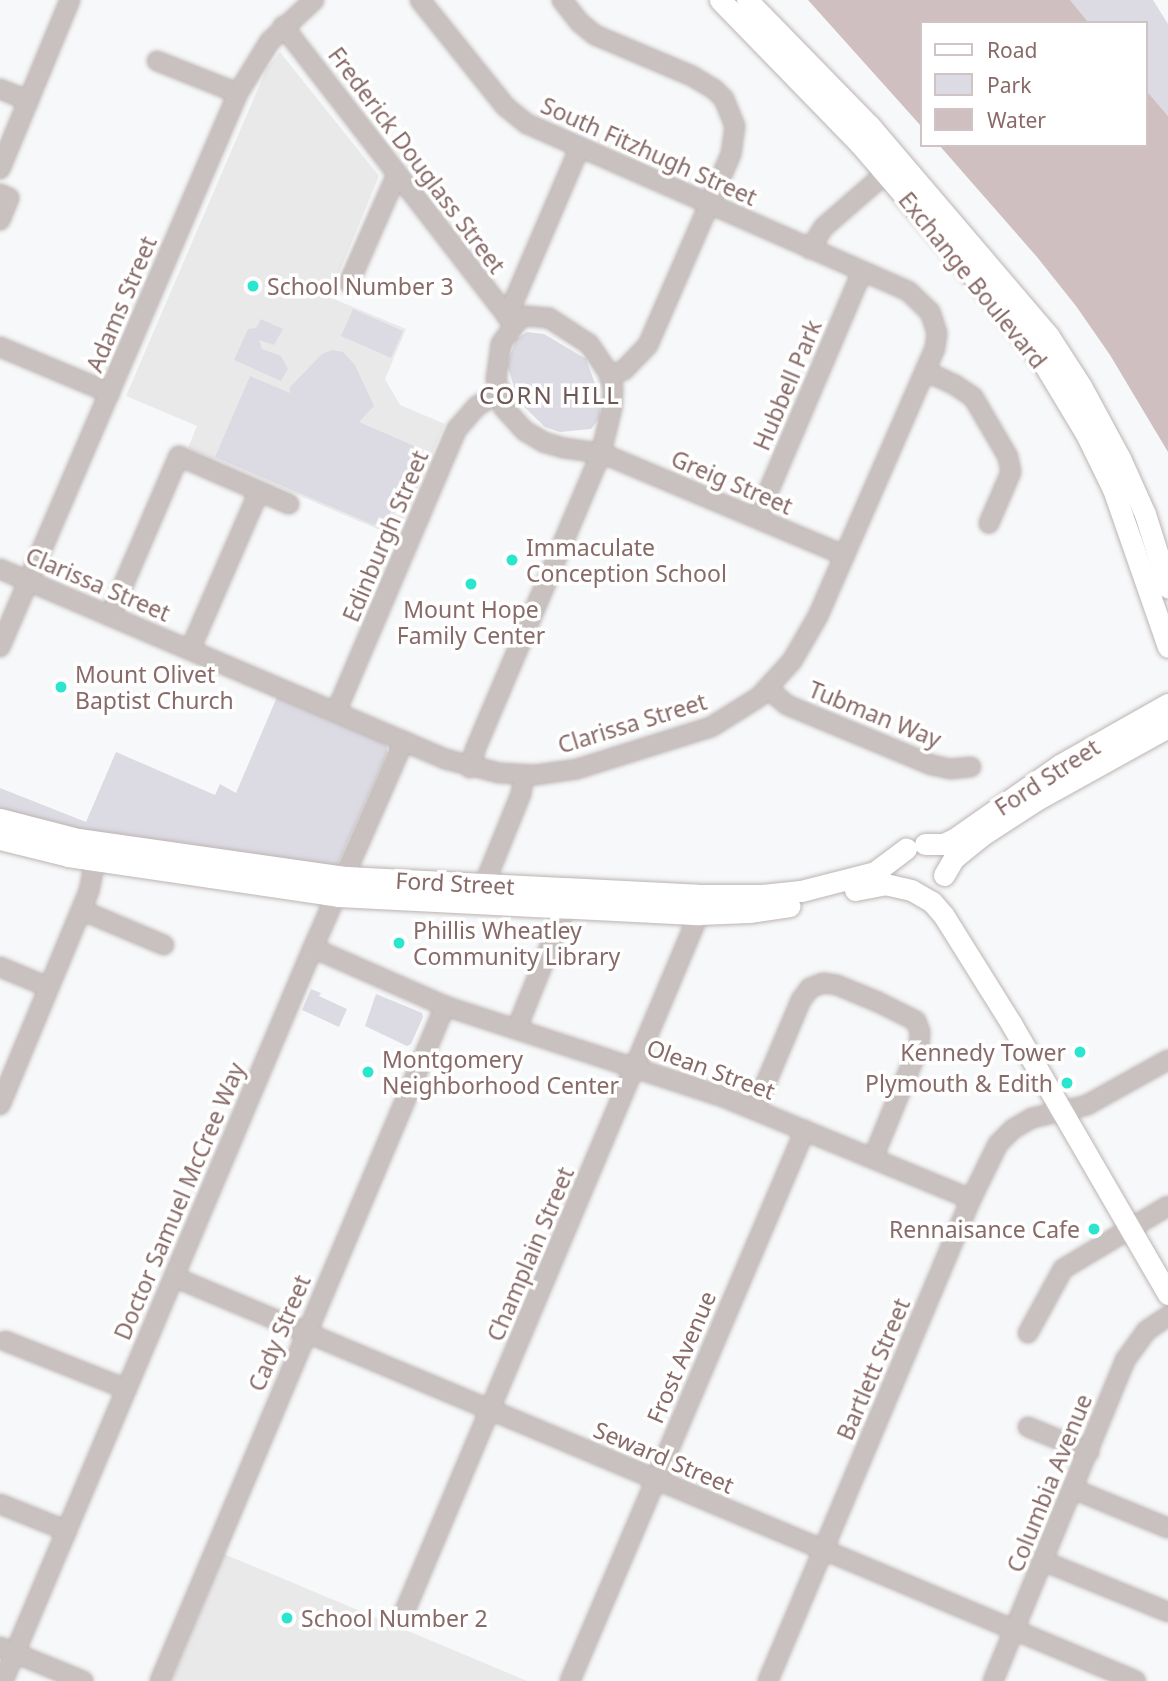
<!DOCTYPE html>
<style>
body{margin:0}
#map{position:relative;width:1168px;height:1681px;overflow:hidden;background:#f7f8f9;font-family:"Noto Sans",sans-serif}
div>[style]{position:absolute}
[style*='--x']{left:calc(var(--x)*1px);top:calc(var(--y)*1px);width:calc(var(--w)*1px);rotate:calc(var(--a)*1deg)}
.built>*{inset:0;background:#eae9ea}
.green>*{inset:0;background:#dcdbe3}
.water>*{inset:0;background:#cfbfc1}
.roads{filter:drop-shadow(0 0 2px #bdb4b4) drop-shadow(0 0 2px #bdb4b4)}
.minor>*{height:18px;margin:-9px;padding:0 9px;transform-origin:9px;border-radius:9px;background:#c9c1c0}
.major>*{height:21px;margin:-10.5px;padding:0 10.5px;transform-origin:10.5px;border-radius:10.5px;background:#fff}
.dots>*{width:19px;height:19px;translate:-50% -50%;box-sizing:border-box;border:4px solid #fff;border-radius:50%}
span{translate:-50% -50%;white-space:nowrap;text-align:center;line-height:1.15;-webkit-text-stroke:7px #fff;paint-order:stroke}
.street-label{font-size:23px;color:#886b68}
.poi-label{font-size:23px;color:#886b68}
.left{translate:0 -50%;text-align:left}
.right{translate:-100% -50%;text-align:right}
.neighbourhood-label{font-size:24px;color:#6d5856;letter-spacing:2px}
.legend{position:absolute;left:920px;top:21px;width:228px;height:126px;box-sizing:border-box;background:#fff;border:2px solid #cfc4c3;margin:0;padding:9px 12px;list-style:none;font-size:21px;color:#886b68}
.legend li{display:flex;align-items:center;gap:14px;height:35px}
.legend b{width:35px;border:2px solid #cfc4c3}
</style>
<div id="map">
<div class="built">
<div style="clip-path:polygon(280px 52px,379px 176px,329px 297px,406px 329px,385px 379px,400px 405px,445px 424px,396px 537px,188px 448px,197px 426px,126px 396px,266px 70px)"></div>
<div style="clip-path:polygon(224px 1554px,527px 1681px,172px 1681px)"></div>
</div>
<div class="green">
<div style="clip-path:polygon(1070px 0,1153px 0,1168px 24px,1168px 116px,1145px 89px,1145px 23px,1089px 23px)"></div>
<div style="clip-path:polygon(353px 309px,403px 331px,391px 358px,341px 336px)"></div>
<div style="clip-path:polygon(261px 319px,283px 329px,274px 345px,259px 340px,262px 349px,281px 356px,288px 369px,281px 381px,234px 360px,248px 329px,256px 328px)"></div>
<div style="clip-path:polygon(527px 332px,544px 334px,586px 359px,601px 400px,600px 418px,591px 429px,560px 432px,545px 427px,519px 402px,507px 365px,516px 339px)"></div>
<div style="clip-path:polygon(332px 350px,343px 352px,355px 365px,374px 406px,359px 422px,419px 448px,383px 529px,215px 457px,250px 376px,290px 393px,290px 387px,322px 354px)"></div>
<div style="clip-path:polygon(277px 697px,383px 742px,387px 746px,387px 753px,337px 866px,82px 833px,0 812px,0 788px,86px 822px,116px 752px,215px 795px,220px 784px,236px 793px)"></div>
<div style="clip-path:polygon(311px 989px,321px 993px,319px 996px,347px 1009px,339px 1027px,302px 1010px)"></div>
<div style="clip-path:polygon(376px 994px,422px 1013px,423px 1017px,411px 1044px,407px 1046px,365px 1026px)"></div>
</div>
<div class="water">
<div style="clip-path:polygon(808px 0,1070px 0,1089px 23px,921px 23px,921px 126px)"></div>
<div style="clip-path:polygon(1145px 89px,1168px 116px,1168px 452px,1110px 355px,1076px 306px,1037px 257px,939px 145px,1145px 145px)"></div>
</div>
<div class="roads">
<div class="minor">
<div style="--x:562;--y:0;--w:28;--a:52"></div>
<div style="--x:579;--y:22;--w:21;--a:39"></div>
<div style="--x:595;--y:35;--w:105;--a:22.9"></div>
<div style="--x:692;--y:76;--w:26;--a:31"></div>
<div style="--x:714;--y:89;--w:14;--a:45"></div>
<div style="--x:724;--y:99;--w:29;--a:68"></div>
<div style="--x:735;--y:126;--w:28;--a:98"></div>
<div style="--x:731;--y:154;--w:208;--a:113.5"></div>
<div style="--x:648;--y:345;--w:35;--a:134"></div>
<div style="--x:624;--y:370;--w:16;--a:158"></div>
<div style="--x:283;--y:26;--w:376;--a:52.3"></div>
<div style="--x:157;--y:61;--w:87;--a:21.6"></div>
<div style="--x:0;--y:89;--w:31;--a:22"></div>
<div style="--x:0;--y:169;--w:183;--a:-67.5"></div>
<div style="--x:0;--y:194;--w:10;--a:24"></div>
<div style="--x:9;--y:198;--w:24;--a:112"></div>
<div style="--x:810;--y:249;--w:26;--a:-58"></div>
<div style="--x:824;--y:227;--w:93;--a:-41.1"></div>
<div style="--x:349;--y:283;--w:119;--a:-66.2"></div>
<div style="--x:507;--y:317;--w:183;--a:-66.8"></div>
<div style="--x:0;--y:347;--w:119;--a:22.7"></div>
<div style="--x:925;--y:371;--w:33;--a:25"></div>
<div style="--x:955;--y:385;--w:22;--a:34"></div>
<div style="--x:973;--y:397;--w:69;--a:59.7"></div>
<div style="--x:1008;--y:457;--w:15;--a:79"></div>
<div style="--x:1011;--y:472;--w:56;--a:113.3"></div>
<div style="--x:757;--y:518;--w:267;--a:-66.9"></div>
<div style="--x:0;--y:569;--w:484;--a:23.1"></div>
<div style="--x:445;--y:759;--w:56;--a:14.5"></div>
<div style="--x:499;--y:773;--w:36;--a:3"></div>
<div style="--x:535;--y:775;--w:42;--a:-8.1"></div>
<div style="--x:577;--y:769;--w:140;--a:-17.4"></div>
<div style="--x:711;--y:727;--w:57;--a:-32"></div>
<div style="--x:759;--y:697;--w:49;--a:-47.5"></div>
<div style="--x:792;--y:661;--w:52;--a:-60"></div>
<div style="--x:818;--y:616;--w:292;--a:-66.4"></div>
<div style="--x:935;--y:348;--w:15;--a:-82"></div>
<div style="--x:937;--y:333;--w:22;--a:-108"></div>
<div style="--x:930;--y:312;--w:30;--a:-136"></div>
<div style="--x:908;--y:291;--w:416;--a:-156.3"></div>
<div style="--x:527;--y:124;--w:28;--a:-141"></div>
<div style="--x:505;--y:106;--w:136;--a:-128.7"></div>
<div style="--x:110;--y:616;--w:174;--a:-66.7"></div>
<div style="--x:179;--y:456;--w:120;--a:23.6"></div>
<div style="--x:0;--y:647;--w:603;--a:-66.75"></div>
<div style="--x:238;--y:93;--w:61;--a:-58.4"></div>
<div style="--x:270;--y:41;--w:60;--a:-43"></div>
<div style="--x:190;--y:650;--w:173;--a:-66.5"></div>
<div style="--x:768;--y:689;--w:25;--a:40"></div>
<div style="--x:787;--y:705;--w:157;--a:22.5"></div>
<div style="--x:932;--y:765;--w:19;--a:12"></div>
<div style="--x:951;--y:769;--w:20;--a:-6"></div>
<div style="--x:336;--y:712;--w:308;--a:-66.9"></div>
<div style="--x:457;--y:429;--w:30;--a:-49"></div>
<div style="--x:477;--y:406;--w:24;--a:-30"></div>
<div style="--x:470;--y:768;--w:19;--a:-74"></div>
<div style="--x:475;--y:750;--w:323;--a:-67"></div>
<div style="--x:601;--y:453;--w:46;--a:-76.3"></div>
<div style="--x:612;--y:408;--w:20;--a:-87"></div>
<div style="--x:613;--y:388;--w:17;--a:-107"></div>
<div style="--x:608;--y:372;--w:34;--a:-124"></div>
<div style="--x:589;--y:344;--w:48;--a:-147"></div>
<div style="--x:549;--y:318;--w:22;--a:-175"></div>
<div style="--x:527;--y:316;--w:9;--a:159"></div>
<div style="--x:519;--y:319;--w:31;--a:126"></div>
<div style="--x:501;--y:344;--w:35;--a:98"></div>
<div style="--x:496;--y:379;--w:30;--a:75"></div>
<div style="--x:504;--y:408;--w:31;--a:48"></div>
<div style="--x:525;--y:431;--w:21;--a:31"></div>
<div style="--x:543;--y:442;--w:22;--a:16"></div>
<div style="--x:564;--y:448;--w:37;--a:8"></div>
<div style="--x:601;--y:453;--w:264;--a:22.8"></div>
<div style="--x:484;--y:885;--w:98;--a:-67.9"></div>
<div style="--x:521;--y:794;--w:19;--a:-81"></div>
<div style="--x:81;--y:910;--w:90;--a:22.9"></div>
<div style="--x:313;--y:948;--w:144;--a:23.7"></div>
<div style="--x:445;--y:1006;--w:290;--a:18.1"></div>
<div style="--x:721;--y:1096;--w:270;--a:22.4"></div>
<div style="--x:0;--y:967;--w:52;--a:22.6"></div>
<div style="--x:517;--y:1028;--w:131;--a:-68"></div>
<div style="--x:0;--y:1105;--w:232;--a:-67.4"></div>
<div style="--x:89;--y:891;--w:45;--a:-78.4"></div>
<div style="--x:755;--y:1109;--w:118;--a:-67.1"></div>
<div style="--x:801;--y:1000;--w:15;--a:-53"></div>
<div style="--x:810;--y:988;--w:14;--a:-21"></div>
<div style="--x:823;--y:983;--w:14;--a:8"></div>
<div style="--x:837;--y:985;--w:44;--a:22.5"></div>
<div style="--x:878;--y:1002;--w:42;--a:26.6"></div>
<div style="--x:916;--y:1021;--w:12;--a:70"></div>
<div style="--x:920;--y:1032;--w:14;--a:94"></div>
<div style="--x:919;--y:1046;--w:121;--a:112.3"></div>
<div style="--x:174;--y:1277;--w:1043;--a:22.78"></div>
<div style="--x:1028;--y:1333;--w:73;--a:-61.3"></div>
<div style="--x:1063;--y:1269;--w:122;--a:-31"></div>
<div style="--x:5;--y:1341;--w:130;--a:21.6"></div>
<div style="--x:1028;--y:1427;--w:66;--a:22.3"></div>
<div style="--x:1073;--y:1489;--w:103;--a:22.3"></div>
<div style="--x:0;--y:1504;--w:72;--a:21.9"></div>
<div style="--x:1043;--y:1561;--w:135;--a:22.2"></div>
<div style="--x:404;--y:1613;--w:759;--a:-67.12"></div>
<div style="--x:0;--y:1647;--w:90;--a:22.3"></div>
<div style="--x:3;--y:1681;--w:796;--a:-67.08"></div>
<div style="--x:313;--y:948;--w:226;--a:-66.3"></div>
<div style="--x:160;--y:1681;--w:733;--a:-67.11"></div>
<div style="--x:570;--y:1681;--w:599;--a:-66.9"></div>
<div style="--x:768;--y:1681;--w:523;--a:-67.16"></div>
<div style="--x:971;--y:1199;--w:61;--a:-63.9"></div>
<div style="--x:998;--y:1144;--w:21;--a:-45"></div>
<div style="--x:1013;--y:1129;--w:22;--a:-30"></div>
<div style="--x:1032;--y:1118;--w:57;--a:-13.3"></div>
<div style="--x:1087;--y:1105;--w:93;--a:-29.1"></div>
<div style="--x:993;--y:1681;--w:348;--a:-67.6"></div>
<div style="--x:1126;--y:1359;--w:34;--a:-54"></div>
<div style="--x:1146;--y:1331;--w:27;--a:-34"></div>
</div>
<div class="major">
<div style="--x:720;--y:0;--w:201;--a:45.8"></div>
<div style="--x:860;--y:144;--w:204;--a:49.4"></div>
<div style="--x:993;--y:299;--w:83;--a:51.9"></div>
<div style="--x:1044;--y:364;--w:82;--a:59"></div>
<div style="--x:1086;--y:434;--w:61;--a:63.9"></div>
<div style="--x:1113;--y:489;--w:167;--a:70.8"></div>
<div style="--x:747;--y:0;--w:176;--a:45.7"></div>
<div style="--x:870;--y:126;--w:275;--a:49.6"></div>
<div style="--x:1048;--y:335;--w:61;--a:57.1"></div>
<div style="--x:1081;--y:386;--w:82;--a:61.6"></div>
<div style="--x:1120;--y:458;--w:61;--a:65.9"></div>
<div style="--x:1145;--y:514;--w:77;--a:72.5"></div>
<div style="--x:0;--y:819;--w:81;--a:14.4"></div>
<div style="--x:78;--y:839;--w:271;--a:8.1"></div>
<div style="--x:346;--y:877;--w:352;--a:2.9"></div>
<div style="--x:698;--y:895;--w:64;--a:0"></div>
<div style="--x:762;--y:895;--w:39;--a:-6"></div>
<div style="--x:801;--y:891;--w:76;--a:-14.4"></div>
<div style="--x:875;--y:872;--w:39;--a:-37"></div>
<div style="--x:0;--y:839;--w:70;--a:14"></div>
<div style="--x:68;--y:856;--w:273;--a:8.4"></div>
<div style="--x:338;--y:896;--w:361;--a:2.9"></div>
<div style="--x:699;--y:914;--w:50;--a:-2.3"></div>
<div style="--x:749;--y:912;--w:41;--a:-8.3"></div>
<div style="--x:925;--y:844;--w:18;--a:0"></div>
<div style="--x:943;--y:844;--w:12;--a:-24"></div>
<div style="--x:954;--y:839;--w:129;--a:-34.9"></div>
<div style="--x:1060;--y:765;--w:124;--a:-29.5"></div>
<div style="--x:944;--y:875;--w:20;--a:-60"></div>
<div style="--x:954;--y:858;--w:35;--a:-39"></div>
<div style="--x:981;--y:836;--w:68;--a:-33"></div>
<div style="--x:1038;--y:799;--w:149;--a:-29"></div>
<div style="--x:855;--y:890;--w:31;--a:-11"></div>
<div style="--x:885;--y:884;--w:27;--a:13"></div>
<div style="--x:913;--y:891;--w:22;--a:30"></div>
<div style="--x:932;--y:902;--w:18;--a:49"></div>
<div style="--x:944;--y:916;--w:128;--a:58"></div>
<div style="--x:1012;--y:1025;--w:311;--a:59.9"></div>
</div>
</div>
<div class="dots">
<div style="left:253px;top:286px;background:#2be5ce"></div>
<div style="left:512px;top:560px;background:#2be5ce"></div>
<div style="left:471px;top:584px;background:#2be5ce"></div>
<div style="left:61px;top:687px;background:#2be5ce"></div>
<div style="left:399px;top:943px;background:#2be5ce"></div>
<div style="left:1080px;top:1052px;background:#2be5ce"></div>
<div style="left:368px;top:1072px;background:#2be5ce"></div>
<div style="left:1067px;top:1083px;background:#2be5ce"></div>
<div style="left:1094px;top:1229px;background:#2be5ce"></div>
<div style="left:287px;top:1618px;background:#2be5ce"></div>
</div>
<div class="street-label">
<span style="left:649px;top:151px;rotate:24deg">South Fitzhugh Street</span>
<span style="left:417px;top:160px;rotate:53deg">Frederick Douglass Street</span>
<span style="left:973px;top:280px;rotate:51deg">Exchange Boulevard</span>
<span style="left:121px;top:304px;rotate:-67deg">Adams Street</span>
<span style="left:787px;top:385px;rotate:-67deg">Hubbell Park</span>
<span style="left:732px;top:482px;rotate:23deg">Greig Street</span>
<span style="left:385px;top:536px;rotate:-67deg">Edinburgh Street</span>
<span style="left:98px;top:584px;rotate:23deg">Clarissa Street</span>
<span style="left:875px;top:714px;rotate:22deg">Tubman Way</span>
<span style="left:632px;top:723px;rotate:-17deg">Clarissa Street</span>
<span style="left:1047px;top:777px;rotate:-33deg">Ford Street</span>
<span style="left:455px;top:883px;rotate:3deg">Ford Street</span>
<span style="left:711px;top:1069px;rotate:20deg">Olean Street</span>
<span style="left:179px;top:1201px;rotate:-67deg">Doctor Samuel McCree Way</span>
<span style="left:530px;top:1254px;rotate:-67deg">Champlain Street</span>
<span style="left:279px;top:1333px;rotate:-67deg">Cady Street</span>
<span style="left:681px;top:1357px;rotate:-67deg">Frost Avenue</span>
<span style="left:873px;top:1369px;rotate:-67deg">Bartlett Street</span>
<span style="left:664px;top:1457px;rotate:23deg">Seward Street</span>
<span style="left:1049px;top:1483px;rotate:-68deg">Columbia Avenue</span>
</div>
<div class="poi-label">
<span class="left" style="left:267px;top:286px">School Number 3</span>
<span class="left" style="left:526px;top:560px">Immaculate<br>Conception School</span>
<span style="left:471px;top:622px">Mount Hope<br>Family Center</span>
<span class="left" style="left:75px;top:687px">Mount Olivet<br>Baptist Church</span>
<span class="left" style="left:413px;top:943px">Phillis Wheatley<br>Community Library</span>
<span class="right" style="left:1066px;top:1052px">Kennedy Tower</span>
<span class="left" style="left:382px;top:1072px">Montgomery<br>Neighborhood Center</span>
<span class="right" style="left:1053px;top:1083px">Plymouth &amp; Edith</span>
<span class="right" style="left:1080px;top:1229px">Rennaisance Cafe</span>
<span class="left" style="left:301px;top:1618px">School Number 2</span>
</div>
<div class="neighbourhood-label">
<span style="left:550px;top:395px">CORN HILL</span>
</div>
<ul class="legend">
<li><b style="height:9px;background:#fff"></b>Road</li>
<li><b style="height:19px;background:#dcdbe3"></b>Park</li>
<li><b style="height:19px;background:#cfbfc1"></b>Water</li>
</ul>
</div>
